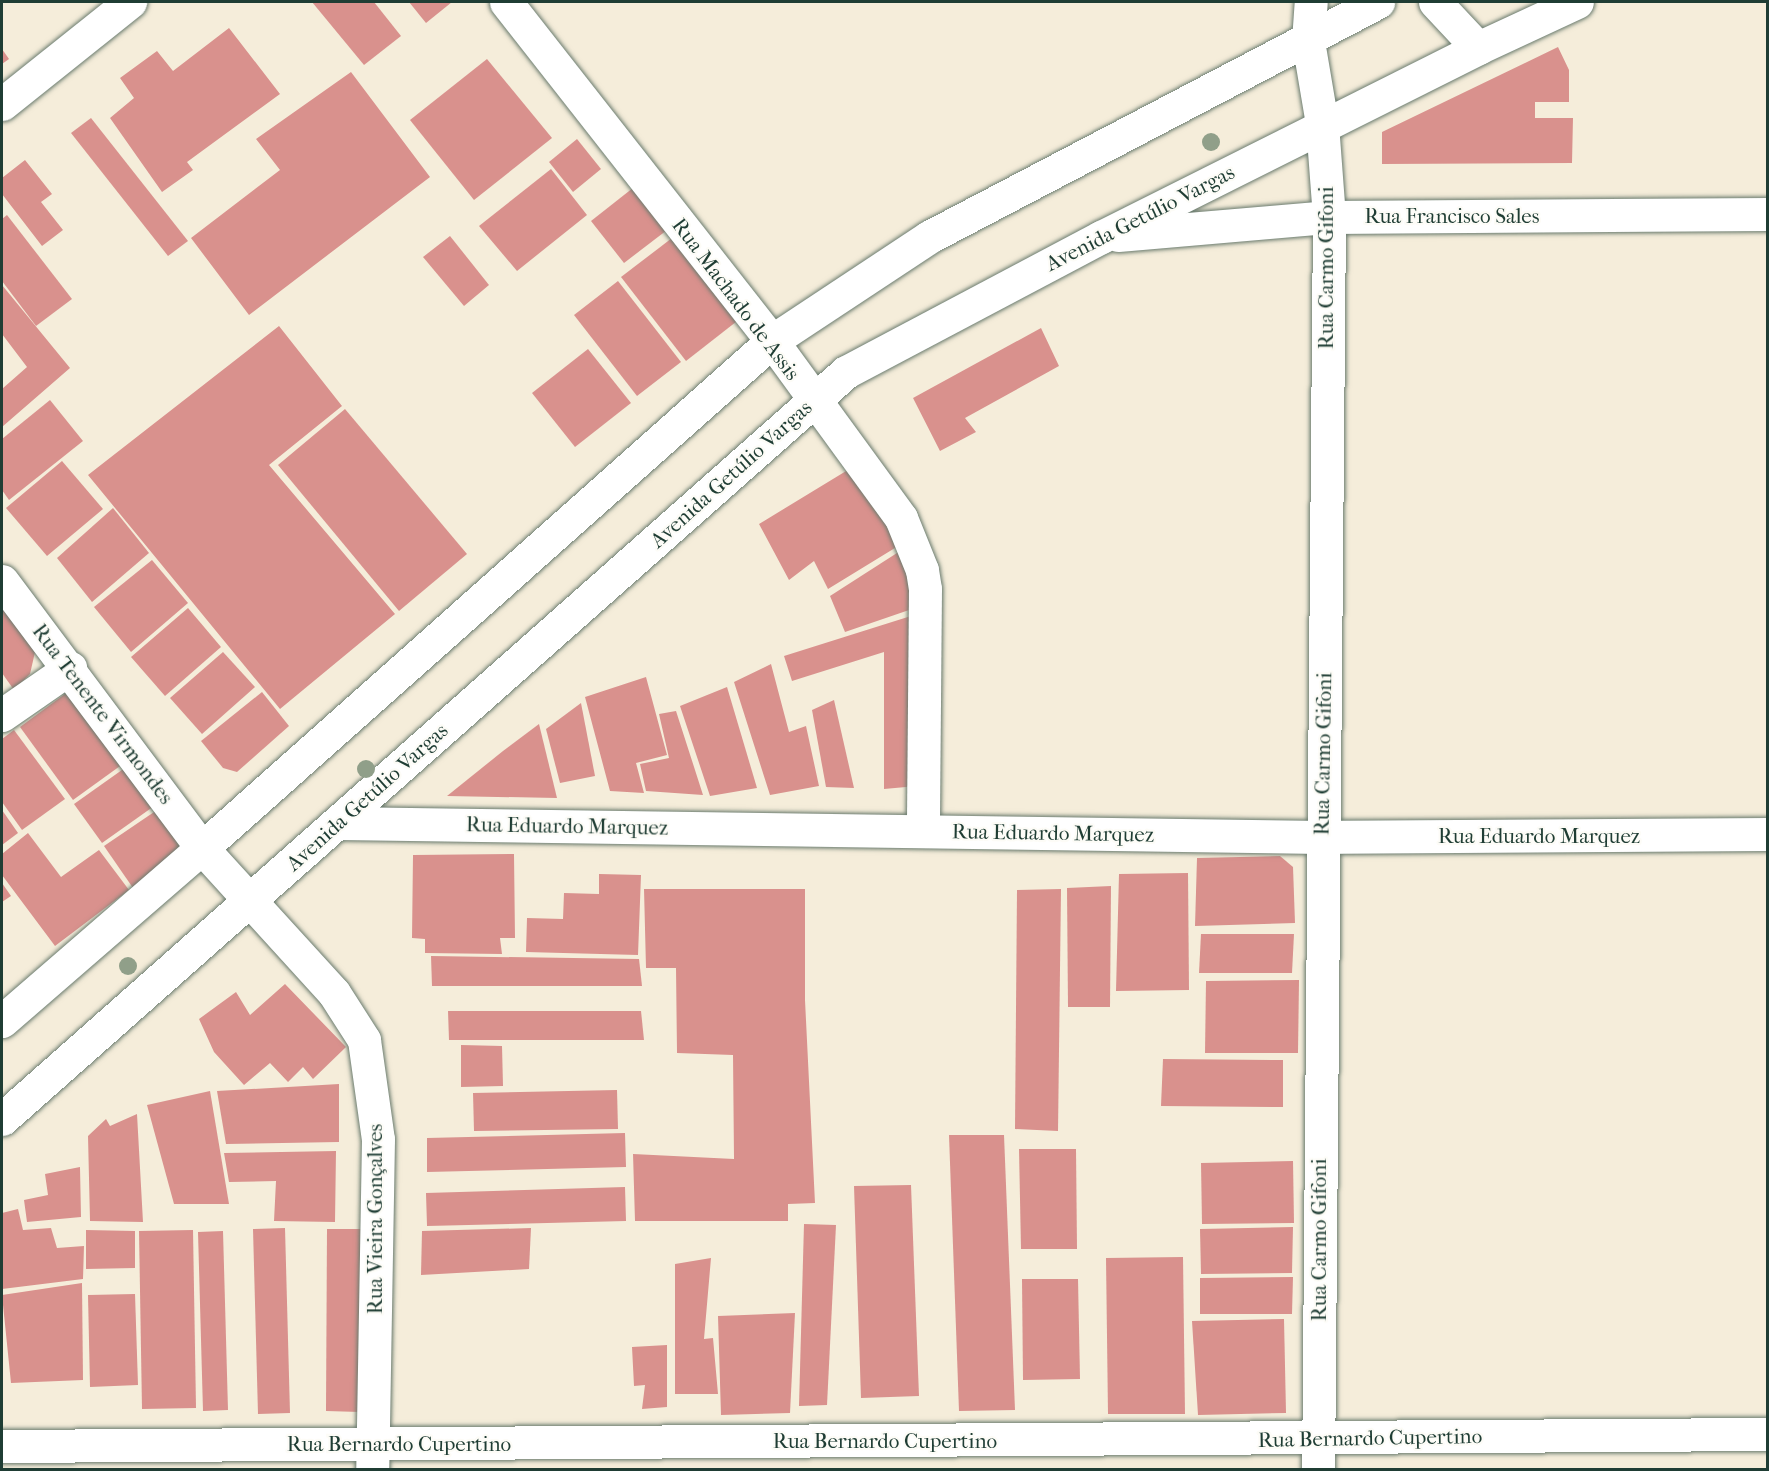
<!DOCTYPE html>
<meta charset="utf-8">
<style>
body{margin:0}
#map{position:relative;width:1769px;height:1471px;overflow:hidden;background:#f5edda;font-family:"IM FELL French Canon",serif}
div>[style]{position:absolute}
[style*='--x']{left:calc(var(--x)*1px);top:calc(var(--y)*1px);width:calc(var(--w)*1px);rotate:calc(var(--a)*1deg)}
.building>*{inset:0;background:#d9918d}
.roads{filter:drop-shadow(0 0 2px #6a7b6e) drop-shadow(0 0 2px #6a7b6e)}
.minor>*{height:33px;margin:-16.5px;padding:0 16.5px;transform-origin:16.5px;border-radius:16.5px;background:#fff}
.major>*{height:33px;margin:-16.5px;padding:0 16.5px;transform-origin:16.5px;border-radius:16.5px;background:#fff}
.trees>*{width:18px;height:18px;margin:-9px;border-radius:50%;background:#909f89}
span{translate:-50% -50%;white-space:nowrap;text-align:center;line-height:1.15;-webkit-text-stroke:4.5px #fdfcf7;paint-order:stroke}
.street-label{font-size:21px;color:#1f3d34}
.frame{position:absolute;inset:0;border:3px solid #1f3d34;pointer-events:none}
</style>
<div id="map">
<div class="building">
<div style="clip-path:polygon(312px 2px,374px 2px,401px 36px,364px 65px)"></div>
<div style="clip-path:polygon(409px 2px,452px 2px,426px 23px)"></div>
<div style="clip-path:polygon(229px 28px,280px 94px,187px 162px,193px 170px,162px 192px,110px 118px,134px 98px,120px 78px,157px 51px,173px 71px)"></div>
<div style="clip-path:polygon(1558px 47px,1569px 70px,1569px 102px,1535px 102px,1535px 118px,1573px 118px,1572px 163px,1382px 164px,1382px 132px)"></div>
<div style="clip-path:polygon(2px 49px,9px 59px,2px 64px)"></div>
<div style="clip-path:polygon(487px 59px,552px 138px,474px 200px,410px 120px)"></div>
<div style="clip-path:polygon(351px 72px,430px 177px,249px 315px,191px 238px,280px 170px,256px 139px)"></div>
<div style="clip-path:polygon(91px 118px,188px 241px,168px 256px,71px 133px)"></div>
<div style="clip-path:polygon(577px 139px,601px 169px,573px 192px,549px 162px)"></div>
<div style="clip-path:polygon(25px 160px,52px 194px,41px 202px,63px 230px,42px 246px,2px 194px,2px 178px)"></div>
<div style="clip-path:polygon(551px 169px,587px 215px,517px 271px,479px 226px)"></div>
<div style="clip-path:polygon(638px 184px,671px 227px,624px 263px,591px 221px)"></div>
<div style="clip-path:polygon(7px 215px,72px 299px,36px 326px,2px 281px,2px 219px)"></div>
<div style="clip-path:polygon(676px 235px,741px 318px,686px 361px,621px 277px)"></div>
<div style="clip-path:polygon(450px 236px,489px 285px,464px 306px,423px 257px)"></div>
<div style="clip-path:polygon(618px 281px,681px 362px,637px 396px,574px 315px)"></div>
<div style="clip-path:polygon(2px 285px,70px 368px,2px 427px,2px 389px,27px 367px,2px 334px)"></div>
<div style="clip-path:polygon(279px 326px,342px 406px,269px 465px,395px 614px,280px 709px,88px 475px)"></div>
<div style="clip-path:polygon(1041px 328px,1059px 366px,965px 418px,976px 432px,940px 451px,913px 398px)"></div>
<div style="clip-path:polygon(588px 349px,631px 403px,575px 447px,532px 393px)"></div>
<div style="clip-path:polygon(50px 400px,83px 441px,9px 500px,2px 490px,2px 439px)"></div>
<div style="clip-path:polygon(345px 409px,467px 554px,399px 611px,278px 465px)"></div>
<div style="clip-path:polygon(62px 461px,103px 509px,47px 556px,6px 508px)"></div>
<div style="clip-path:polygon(856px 465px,908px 540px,828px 589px,814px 561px,789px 580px,759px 524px)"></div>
<div style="clip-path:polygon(113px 508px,149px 553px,92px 602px,57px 558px)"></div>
<div style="clip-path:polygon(911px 544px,912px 609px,845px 632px,830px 596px)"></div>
<div style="clip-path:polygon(152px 560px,188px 603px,131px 652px,94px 607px)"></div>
<div style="clip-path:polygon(2px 605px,35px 652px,30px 674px,14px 690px,2px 673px)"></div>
<div style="clip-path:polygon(188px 608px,221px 647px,165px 696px,131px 657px)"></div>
<div style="clip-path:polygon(911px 616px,917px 786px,884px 789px,884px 652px,792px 681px,784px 656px)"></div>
<div style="clip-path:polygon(223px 652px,255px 687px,202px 734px,170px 698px)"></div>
<div style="clip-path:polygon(771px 664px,789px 732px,806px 726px,819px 786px,770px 795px,734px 682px)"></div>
<div style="clip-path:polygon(646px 677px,667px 755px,636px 763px,644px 793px,610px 791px,585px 697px)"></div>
<div style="clip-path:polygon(727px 687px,757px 788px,710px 796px,680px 706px)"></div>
<div style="clip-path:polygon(73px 688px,127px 761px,73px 800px,20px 727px)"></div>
<div style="clip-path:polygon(262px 692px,289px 726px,237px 772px,223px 768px,201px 741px)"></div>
<div style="clip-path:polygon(834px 700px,854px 788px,826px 787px,812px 710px)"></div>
<div style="clip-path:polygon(581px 703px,595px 776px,560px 783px,546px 729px)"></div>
<div style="clip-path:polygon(676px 711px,695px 770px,703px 795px,646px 791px,640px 764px,669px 758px,659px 714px)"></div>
<div style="clip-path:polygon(539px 724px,557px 798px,447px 796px,503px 751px)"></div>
<div style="clip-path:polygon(14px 730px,65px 799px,22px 830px,2px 802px,2px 739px)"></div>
<div style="clip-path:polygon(129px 765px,157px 804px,102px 843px,74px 804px)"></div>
<div style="clip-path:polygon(160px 808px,187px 848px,133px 888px,104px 846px)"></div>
<div style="clip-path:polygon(2px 810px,18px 833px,2px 845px)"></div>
<div style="clip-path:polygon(28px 833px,61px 877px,99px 850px,129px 890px,55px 946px,2px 875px,2px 854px)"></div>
<div style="clip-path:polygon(514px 854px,515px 938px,500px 938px,502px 954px,425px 953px,425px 939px,412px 938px,413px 855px)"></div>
<div style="clip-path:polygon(1280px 856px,1293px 867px,1295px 923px,1195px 926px,1197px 858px)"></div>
<div style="clip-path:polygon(1188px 873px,1189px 990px,1116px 991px,1119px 874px)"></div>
<div style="clip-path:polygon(599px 874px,641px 875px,638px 955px,526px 952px,527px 918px,563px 919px,564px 893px,599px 894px)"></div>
<div style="clip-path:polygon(2px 883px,11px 896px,2px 902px)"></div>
<div style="clip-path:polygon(1111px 886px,1110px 1007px,1068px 1007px,1067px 888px)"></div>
<div style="clip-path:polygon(644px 889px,805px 889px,805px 1000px,815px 1203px,788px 1204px,788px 1221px,635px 1221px,633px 1154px,734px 1159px,733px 1055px,677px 1053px,676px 968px,646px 968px)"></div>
<div style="clip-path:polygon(1061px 889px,1058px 1131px,1015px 1129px,1017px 890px)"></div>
<div style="clip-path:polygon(1201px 934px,1294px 934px,1292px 973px,1199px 973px)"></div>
<div style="clip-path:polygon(431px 956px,639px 959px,642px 986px,432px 986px)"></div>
<div style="clip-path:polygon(1299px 980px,1298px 1053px,1205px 1053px,1206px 981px)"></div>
<div style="clip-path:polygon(285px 984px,346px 1047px,313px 1079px,303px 1067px,288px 1082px,270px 1063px,244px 1085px,214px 1052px,199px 1019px,236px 992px,250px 1015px)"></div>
<div style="clip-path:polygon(448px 1011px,641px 1011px,644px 1040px,449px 1040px)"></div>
<div style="clip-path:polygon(461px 1045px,502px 1046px,503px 1086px,461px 1087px)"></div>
<div style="clip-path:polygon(1163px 1059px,1283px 1060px,1283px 1107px,1161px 1106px)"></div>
<div style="clip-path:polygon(339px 1084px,339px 1142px,226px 1144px,217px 1091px)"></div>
<div style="clip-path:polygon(617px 1090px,618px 1129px,474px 1131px,473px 1093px)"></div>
<div style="clip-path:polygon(210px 1091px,229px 1204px,174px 1204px,147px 1105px)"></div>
<div style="clip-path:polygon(137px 1114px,143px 1222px,90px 1221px,88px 1136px,106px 1119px,110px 1126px)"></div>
<div style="clip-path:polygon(625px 1133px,626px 1167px,427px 1172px,427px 1138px)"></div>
<div style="clip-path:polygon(949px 1135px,1004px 1135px,1015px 1410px,959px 1411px)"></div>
<div style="clip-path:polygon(1019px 1149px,1076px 1149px,1077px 1249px,1021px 1249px)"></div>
<div style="clip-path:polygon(336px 1151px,335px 1222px,274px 1221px,276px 1181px,229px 1182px,224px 1153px)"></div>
<div style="clip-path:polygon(1293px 1161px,1294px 1223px,1202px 1224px,1201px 1163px)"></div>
<div style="clip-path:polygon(80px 1167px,81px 1217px,27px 1222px,24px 1200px,48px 1195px,45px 1174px)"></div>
<div style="clip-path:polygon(911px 1185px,919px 1396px,861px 1398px,854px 1186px)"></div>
<div style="clip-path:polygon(625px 1187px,626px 1221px,427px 1226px,426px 1193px)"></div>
<div style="clip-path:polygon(18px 1209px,23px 1230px,51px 1228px,57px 1248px,84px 1246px,83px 1279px,2px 1289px,2px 1213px)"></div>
<div style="clip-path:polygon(804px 1224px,836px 1225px,827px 1405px,799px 1406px)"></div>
<div style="clip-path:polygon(1293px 1227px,1292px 1273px,1201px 1274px,1200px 1229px)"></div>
<div style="clip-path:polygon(285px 1228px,290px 1413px,258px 1414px,253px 1229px)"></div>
<div style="clip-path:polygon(531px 1228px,529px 1269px,421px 1275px,422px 1231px)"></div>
<div style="clip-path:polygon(327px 1229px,362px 1229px,360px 1412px,326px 1411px)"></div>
<div style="clip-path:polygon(86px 1230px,135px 1231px,135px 1268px,86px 1269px)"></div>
<div style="clip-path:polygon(193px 1230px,196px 1408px,142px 1409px,139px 1231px)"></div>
<div style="clip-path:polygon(223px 1231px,228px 1410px,203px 1411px,198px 1232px)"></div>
<div style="clip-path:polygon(1183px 1257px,1185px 1414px,1108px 1414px,1106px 1258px)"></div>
<div style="clip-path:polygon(711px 1258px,704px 1339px,713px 1338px,718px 1394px,675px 1394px,675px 1264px)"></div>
<div style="clip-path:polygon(1293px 1277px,1292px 1314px,1200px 1314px,1200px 1278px)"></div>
<div style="clip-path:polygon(1022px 1279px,1078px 1279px,1080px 1379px,1023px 1380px)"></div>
<div style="clip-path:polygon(82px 1283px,83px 1380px,11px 1383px,2px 1295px)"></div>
<div style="clip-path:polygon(135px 1294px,138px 1385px,90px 1387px,88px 1295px)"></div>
<div style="clip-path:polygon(795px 1313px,790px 1413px,721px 1415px,718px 1316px)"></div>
<div style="clip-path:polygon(1284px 1319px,1286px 1413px,1198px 1415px,1192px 1321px)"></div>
<div style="clip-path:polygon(667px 1345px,667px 1407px,642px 1409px,645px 1385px,634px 1386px,632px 1347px)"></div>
</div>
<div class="roads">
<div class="minor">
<div style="--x:506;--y:2;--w:431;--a:51.9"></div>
<div style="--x:772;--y:341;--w:219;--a:53.9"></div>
<div style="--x:901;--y:518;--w:56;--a:68"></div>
<div style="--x:922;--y:570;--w:19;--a:81"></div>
<div style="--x:925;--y:589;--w:242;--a:90.5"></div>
<div style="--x:1308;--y:41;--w:84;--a:80.4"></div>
<div style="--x:1322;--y:124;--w:93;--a:85.7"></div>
<div style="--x:1329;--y:217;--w:1253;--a:90.5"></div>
<div style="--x:2;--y:104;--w:164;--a:-38.6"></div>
<div style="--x:1118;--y:235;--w:212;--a:-4.9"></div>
<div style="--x:1329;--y:217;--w:439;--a:-0.4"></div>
<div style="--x:2;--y:581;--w:334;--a:53.2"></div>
<div style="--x:202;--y:848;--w:196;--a:47.7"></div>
<div style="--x:334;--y:993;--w:56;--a:57.4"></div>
<div style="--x:364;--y:1040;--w:100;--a:82"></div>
<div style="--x:378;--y:1139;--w:331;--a:91"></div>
<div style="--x:2;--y:715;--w:83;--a:-34.7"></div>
<div style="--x:339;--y:823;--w:983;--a:0.82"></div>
<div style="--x:1322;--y:837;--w:446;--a:-0.4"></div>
<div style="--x:2;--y:1021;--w:264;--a:-40.9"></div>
<div style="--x:202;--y:848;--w:763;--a:-41.65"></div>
<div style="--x:772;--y:341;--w:188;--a:-33.5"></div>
<div style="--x:929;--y:237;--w:507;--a:-27.63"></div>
<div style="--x:2;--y:1119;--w:1127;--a:-41.51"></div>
<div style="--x:846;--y:372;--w:289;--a:-27.9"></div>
<div style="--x:1101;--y:237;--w:422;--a:-26.6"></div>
<div style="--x:2;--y:1446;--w:1766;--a:-0.39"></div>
</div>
<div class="major">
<div style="--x:1435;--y:2;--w:63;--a:46.9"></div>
<div style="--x:1478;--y:48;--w:109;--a:-24.9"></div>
<div style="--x:1308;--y:41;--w:39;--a:-86"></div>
</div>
</div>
<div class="trees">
<div style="left:1211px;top:142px"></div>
<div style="left:366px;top:769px"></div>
<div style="left:128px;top:966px"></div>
</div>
<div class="street-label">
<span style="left:1452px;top:216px">Rua Francisco Sales</span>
<span style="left:1140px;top:218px;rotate:-27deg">Avenida Getúlio Vargas</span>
<span style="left:1326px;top:268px;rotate:-90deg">Rua Carmo Gifoni</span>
<span style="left:736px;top:299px;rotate:53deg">Rua Machado de Assis</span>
<span style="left:731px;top:474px;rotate:-42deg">Avenida Getúlio Vargas</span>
<span style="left:103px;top:714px;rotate:53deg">Rua Tenente Virmondes</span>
<span style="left:1323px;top:754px;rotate:-89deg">Rua Carmo Gifoni</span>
<span style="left:367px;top:797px;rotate:-42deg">Avenida Getúlio Vargas</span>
<span style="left:567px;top:826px;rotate:1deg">Rua Eduardo Marquez</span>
<span style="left:1053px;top:833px;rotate:1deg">Rua Eduardo Marquez</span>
<span style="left:1539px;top:836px">Rua Eduardo Marquez</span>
<span style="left:375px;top:1219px;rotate:-90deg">Rua Vieira Gonçalves</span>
<span style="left:1319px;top:1240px;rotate:-90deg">Rua Carmo Gifoni</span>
<span style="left:1370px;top:1438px;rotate:-1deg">Rua Bernardo Cupertino</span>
<span style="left:885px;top:1441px">Rua Bernardo Cupertino</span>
<span style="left:399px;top:1444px">Rua Bernardo Cupertino</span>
</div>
<div class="frame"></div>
</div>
